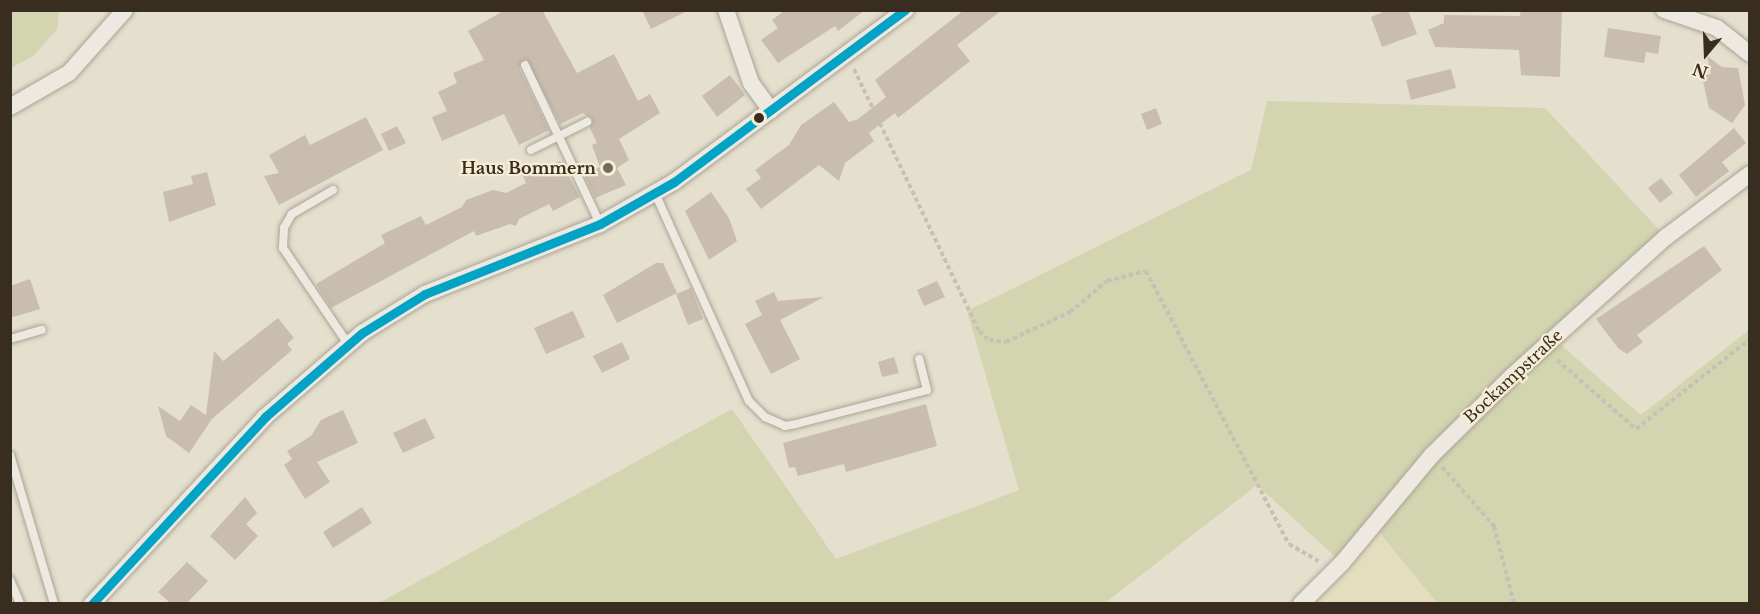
<!DOCTYPE html>
<meta charset="utf-8">
<style>
body{margin:0}
#map{position:relative;width:1760px;height:614px;overflow:hidden;background:#e5dfce;font-family:"Libre Baskerville",serif}
div>[style]{position:absolute}
[style*='--x']{left:calc(var(--x)*1px);top:calc(var(--y)*1px);width:calc(var(--w)*1px);rotate:calc(var(--a)*1deg)}
.farmland>*{inset:0;background:#e4debf}
.green>*{inset:0;background:#d3d5b0}
.building>*{inset:0;background:#c9bdaf}
.path>*{height:4px;margin-top:-2px;transform-origin:0;background:repeating-linear-gradient(90deg,#c6c0b6 0 4.5px,transparent 0 7.5px)}
.roads{filter:drop-shadow(0 0 2px #aaa497) drop-shadow(0 0 2px #aaa497)}
.service>*{height:8px;margin:-4px;padding:0 4px;transform-origin:4px;border-radius:4px;background:#ede9e0}
.minor>*{height:16px;margin:-8px;padding:0 8px;transform-origin:8px;border-radius:8px;background:#ede9e0}
.bus-1>*{height:9px;margin:-4.5px;padding:0 4.5px;transform-origin:4.5px;border-radius:4.5px;background:#03a3c5}
.dots>*{width:16px;height:16px;translate:-50% -50%;box-sizing:border-box;border:3px solid #f6edd4;border-radius:50%}
span{translate:-50% -50%;white-space:nowrap;text-align:center;line-height:1.15;-webkit-text-stroke:4.5px #f6edd4;paint-order:stroke}
.poi-label{font-size:16px;color:#392d1f;font-weight:700}
.right{translate:-100% -50%;text-align:right}
.street-label{font-size:16px;color:#392d1f}
.frame{position:absolute;inset:0;border:12px solid #392d1f;pointer-events:none}
.north{position:absolute;left:1676px;top:24px;width:60px;height:60px;-webkit-text-stroke:4px #f6edd4;paint-order:stroke;rotate:199deg;font-size:16px;font-weight:700;line-height:24px;text-align:center;color:#392d1f}
.north::after{content:'';display:block;margin:auto;width:21px;height:27px;background:#392d1f;clip-path:polygon(50% 0,100% 100%,50% 72%,0 100%)}
</style>
<div id="map">
<div class="farmland">
<div style="clip-path:polygon(1373px 526px,1437px 603px,1297px 604px)"></div>
</div>
<div class="green">
<div style="clip-path:polygon(11px 10px,59px 11px,57px 29px,33px 56px,11px 68px)"></div>
<div style="clip-path:polygon(1267px 101px,1545px 108px,1666px 237px,1553px 338px,1641px 415px,1749px 330px,1749px 603px,1437px 603px,1374px 526px,1342px 563px,1257px 485px,1105px 603px,377px 604px,732px 409px,836px 559px,1019px 490px,967px 311px,1251px 170px)"></div>
</div>
<div class="building">
<div style="clip-path:polygon(505px 10px,542px 10px,577px 73px,614px 54px,638px 101px,650px 94px,660px 113px,619px 139px,629px 160px,617px 168px,626px 185px,595px 198px,583px 173px,600px 167px,592px 145px,597px 143px,590px 128px,592px 119px,583px 113px,560px 124px,526px 59px,519px 68px,549px 130px,519px 145px,504px 114px,442px 141px,432px 117px,447px 111px,438px 92px,457px 83px,453px 73px,484px 60px,468px 31px)"></div>
<div style="clip-path:polygon(642px 10px,689px 10px,651px 29px)"></div>
<div style="clip-path:polygon(785px 10px,865px 10px,838px 31px,835px 26px,778px 63px,761px 40px,778px 28px,772px 20px)"></div>
<div style="clip-path:polygon(964px 10px,1002px 10px,957px 45px,970px 61px,898px 118px,895px 113px,869px 133px,874px 141px,845px 163px,839px 181px,819px 165px,761px 209px,746px 189px,761px 178px,755px 170px,789px 145px,801px 125px,834px 102px,849px 122px,858px 119px,886px 97px,875px 80px)"></div>
<div style="clip-path:polygon(1388px 10px,1408px 10px,1417px 34px,1382px 47px,1371px 17px)"></div>
<div style="clip-path:polygon(1521px 10px,1562px 10px,1560px 77px,1521px 75px,1519px 50px,1435px 47px,1428px 30px,1444px 23px,1444px 15px,1520px 16px)"></div>
<div style="clip-path:polygon(1608px 28px,1661px 36px,1658px 54px,1646px 52px,1644px 63px,1604px 57px)"></div>
<div style="clip-path:polygon(1707px 56px,1722px 67px,1738px 68px,1745px 105px,1732px 123px,1709px 108px,1702px 76px,1711px 74px)"></div>
<div style="clip-path:polygon(1451px 69px,1456px 88px,1411px 100px,1406px 80px)"></div>
<div style="clip-path:polygon(730px 75px,745px 95px,717px 117px,702px 96px)"></div>
<div style="clip-path:polygon(1156px 108px,1162px 124px,1147px 130px,1141px 114px)"></div>
<div style="clip-path:polygon(366px 117px,383px 150px,279px 205px,264px 176px,279px 173px,269px 155px,305px 135px,310px 145px)"></div>
<div style="clip-path:polygon(397px 126px,406px 143px,389px 151px,381px 134px)"></div>
<div style="clip-path:polygon(1734px 128px,1746px 143px,1722px 162px,1729px 171px,1696px 197px,1679px 175px)"></div>
<div style="clip-path:polygon(560px 161px,580px 197px,553px 211px,549px 204px,519px 219px,516px 226px,510px 224px,476px 236px,474px 231px,331px 308px,316px 284px,385px 243px,381px 235px,421px 216px,426px 225px,462px 207px,466px 200px,493px 190px,506px 193px,526px 183px,522px 174px)"></div>
<div style="clip-path:polygon(207px 172px,216px 205px,169px 222px,163px 192px,193px 184px,191px 176px)"></div>
<div style="clip-path:polygon(1661px 178px,1673px 193px,1660px 203px,1648px 188px)"></div>
<div style="clip-path:polygon(711px 192px,729px 218px,737px 241px,709px 260px,685px 211px)"></div>
<div style="clip-path:polygon(1704px 246px,1722px 270px,1637px 335px,1643px 342px,1627px 354px,1618px 348px,1596px 319px)"></div>
<div style="clip-path:polygon(656px 263px,663px 263px,677px 293px,617px 323px,603px 295px)"></div>
<div style="clip-path:polygon(30px 279px,40px 309px,10px 318px,10px 286px)"></div>
<div style="clip-path:polygon(937px 281px,945px 297px,924px 306px,917px 290px)"></div>
<div style="clip-path:polygon(691px 288px,703px 319px,688px 325px,676px 294px)"></div>
<div style="clip-path:polygon(774px 292px,778px 301px,824px 297px,780px 320px,800px 359px,771px 374px,745px 324px,762px 315px,755px 301px)"></div>
<div style="clip-path:polygon(573px 311px,585px 337px,546px 354px,534px 328px)"></div>
<div style="clip-path:polygon(278px 318px,294px 338px,287px 344px,292px 350px,212px 419px,189px 453px,166px 436px,158px 406px,180px 421px,191px 405px,206px 415px,214px 351px,223px 361px)"></div>
<div style="clip-path:polygon(622px 342px,630px 359px,602px 373px,593px 356px)"></div>
<div style="clip-path:polygon(894px 357px,899px 373px,882px 377px,878px 362px)"></div>
<div style="clip-path:polygon(926px 404px,937px 446px,846px 472px,844px 464px,798px 476px,795px 467px,789px 468px,783px 443px)"></div>
<div style="clip-path:polygon(343px 410px,358px 443px,317px 462px,330px 482px,305px 499px,284px 465px,292px 459px,287px 451px,311px 436px,321px 420px)"></div>
<div style="clip-path:polygon(425px 418px,435px 438px,403px 453px,393px 433px)"></div>
<div style="clip-path:polygon(245px 497px,257px 513px,246px 524px,258px 536px,235px 560px,210px 536px)"></div>
<div style="clip-path:polygon(362px 507px,372px 523px,333px 548px,323px 532px)"></div>
<div style="clip-path:polygon(187px 562px,208px 581px,187px 603px,170px 603px,158px 592px)"></div>
</div>
<div class="path">
<div style="--x:854;--y:69;--w:290;--a:64.5"></div>
<div style="--x:979;--y:331;--w:13;--a:42"></div>
<div style="--x:989;--y:340;--w:17;--a:7"></div>
<div style="--x:1006;--y:342;--w:71;--a:-25.1"></div>
<div style="--x:1070;--y:312;--w:48;--a:-40"></div>
<div style="--x:1107;--y:281;--w:40;--a:-14.4"></div>
<div style="--x:1146;--y:271;--w:308;--a:62.4"></div>
<div style="--x:1289;--y:544;--w:34;--a:30"></div>
<div style="--x:1557;--y:360;--w:105;--a:41.1"></div>
<div style="--x:1636;--y:429;--w:145;--a:-38.3"></div>
<div style="--x:1442;--y:467;--w:79;--a:48.6"></div>
<div style="--x:1494;--y:526;--w:81;--a:75.6"></div>
</div>
<div class="roads">
<div class="service">
<div style="--x:525;--y:65;--w:176;--a:64.7"></div>
<div style="--x:531;--y:150;--w:63;--a:-26.6"></div>
<div style="--x:333;--y:190;--w:48;--a:149.7"></div>
<div style="--x:292;--y:214;--w:16;--a:120"></div>
<div style="--x:284;--y:228;--w:20;--a:93"></div>
<div style="--x:283;--y:248;--w:116;--a:55.9"></div>
<div style="--x:655;--y:193;--w:228;--a:65.7"></div>
<div style="--x:749;--y:401;--w:23;--a:45"></div>
<div style="--x:765;--y:417;--w:22;--a:24"></div>
<div style="--x:785;--y:426;--w:11;--a:-10"></div>
<div style="--x:796;--y:424;--w:135;--a:-14.5"></div>
<div style="--x:927;--y:390;--w:32;--a:-104"></div>
<div style="--x:10;--y:339;--w:33;--a:-16"></div>
<div style="--x:10;--y:455;--w:155;--a:73.5"></div>
<div style="--x:10;--y:580;--w:26;--a:67"></div>
</div>
<div class="minor">
<div style="--x:726;--y:10;--w:77;--a:71.1"></div>
<div style="--x:751;--y:83;--w:34;--a:54"></div>
<div style="--x:1664;--y:10;--w:56;--a:18.8"></div>
<div style="--x:1717;--y:28;--w:42;--a:38.2"></div>
<div style="--x:10;--y:107;--w:68;--a:-30"></div>
<div style="--x:69;--y:73;--w:84;--a:-48.4"></div>
<div style="--x:92;--y:604;--w:255;--a:-47.2"></div>
<div style="--x:265;--y:417;--w:128;--a:-40.9"></div>
<div style="--x:362;--y:333;--w:74;--a:-31.8"></div>
<div style="--x:425;--y:294;--w:188;--a:-21.8"></div>
<div style="--x:600;--y:224;--w:85;--a:-29.6"></div>
<div style="--x:674;--y:182;--w:289;--a:-36.6"></div>
<div style="--x:1301;--y:604;--w:58;--a:-45"></div>
<div style="--x:1342;--y:563;--w:141;--a:-50.2"></div>
<div style="--x:1432;--y:455;--w:112;--a:-44.6"></div>
<div style="--x:1512;--y:376;--w:207;--a:-42.1"></div>
<div style="--x:1666;--y:237;--w:105;--a:-36.9"></div>
</div>
</div>
<div class="bus-1">
<div style="--x:92;--y:604;--w:255;--a:-47.2"></div>
<div style="--x:265;--y:417;--w:128;--a:-40.9"></div>
<div style="--x:362;--y:333;--w:74;--a:-31.8"></div>
<div style="--x:425;--y:294;--w:188;--a:-21.8"></div>
<div style="--x:600;--y:224;--w:85;--a:-29.6"></div>
<div style="--x:674;--y:182;--w:288;--a:-36.7"></div>
</div>
<div class="dots">
<div style="left:759px;top:118px;background:#392d1f"></div>
<div style="left:608px;top:168px;background:#756b5c"></div>
</div>
<div class="poi-label">
<span class="right" style="left:596px;top:168px">Haus Bommern</span>
</div>
<div class="street-label">
<span style="left:1513px;top:376px;rotate:-43deg">Bockampstraße</span>
</div>
<div class="frame"></div>
<div class="north">N</div>
</div>
